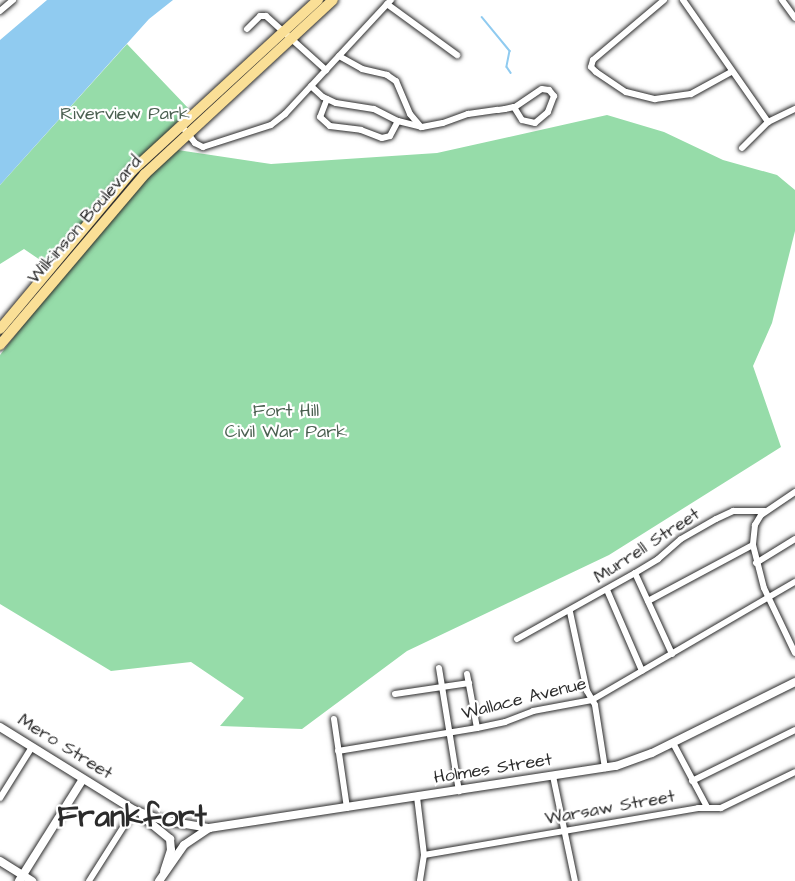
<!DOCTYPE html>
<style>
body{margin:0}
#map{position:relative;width:795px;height:881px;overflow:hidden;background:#fff;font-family:"Architects Daughter",sans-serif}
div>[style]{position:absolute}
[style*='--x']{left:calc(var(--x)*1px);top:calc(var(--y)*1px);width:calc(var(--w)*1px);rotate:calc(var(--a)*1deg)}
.green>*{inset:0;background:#96dca9}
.water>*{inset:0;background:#90cbf0}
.stream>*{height:1.5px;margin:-0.75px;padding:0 0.75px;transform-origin:0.75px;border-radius:0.75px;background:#90cbf0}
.roads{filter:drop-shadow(0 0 2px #2b2b2b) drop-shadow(0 0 2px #2b2b2b)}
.street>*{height:6px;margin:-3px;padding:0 3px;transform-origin:3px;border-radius:3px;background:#fff}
.secondary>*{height:8px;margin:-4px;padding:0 4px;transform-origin:4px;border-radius:4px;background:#fff}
.highway>*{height:10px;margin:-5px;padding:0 5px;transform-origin:5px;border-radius:5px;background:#fadf96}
span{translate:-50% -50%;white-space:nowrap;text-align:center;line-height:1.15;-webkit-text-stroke:4.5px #fff;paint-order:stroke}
.park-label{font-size:18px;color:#4b6051}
.street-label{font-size:18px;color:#2b2b2b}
.town-label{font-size:30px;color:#2b2b2b;font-weight:700}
</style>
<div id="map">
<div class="green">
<div style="clip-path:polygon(127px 44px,189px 109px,46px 264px,24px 249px,0 264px,0 185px)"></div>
<div style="clip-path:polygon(607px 115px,664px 132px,723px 160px,777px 175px,795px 190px,795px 231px,772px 323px,753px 366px,781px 447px,609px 555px,407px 651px,302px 729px,220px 726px,244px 698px,191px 662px,111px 671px,0 604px,0 355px,119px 202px,171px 149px,271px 164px,437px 153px)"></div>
</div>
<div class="water">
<div style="clip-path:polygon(47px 0,173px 0,149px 19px,0 185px,0 40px)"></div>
</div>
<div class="stream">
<div style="--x:482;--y:17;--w:44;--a:50.5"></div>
<div style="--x:510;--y:51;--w:16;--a:101"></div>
<div style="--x:507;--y:67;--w:7;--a:56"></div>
</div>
<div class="roads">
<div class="street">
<div style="--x:664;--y:0;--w:93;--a:139.8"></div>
<div style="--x:593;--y:60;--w:7;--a:106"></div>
<div style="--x:591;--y:67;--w:7;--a:45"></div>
<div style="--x:596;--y:72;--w:36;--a:34"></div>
<div style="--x:626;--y:92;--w:30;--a:14"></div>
<div style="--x:655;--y:99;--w:36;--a:-8"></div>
<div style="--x:691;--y:94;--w:46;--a:-28.8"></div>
<div style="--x:683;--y:0;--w:149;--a:55.1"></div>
<div style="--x:782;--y:0;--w:22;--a:54"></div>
<div style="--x:387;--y:4;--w:87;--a:36.1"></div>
<div style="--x:0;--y:11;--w:17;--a:-40"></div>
<div style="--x:247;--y:29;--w:18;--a:-45"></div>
<div style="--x:260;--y:16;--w:6;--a:0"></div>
<div style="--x:266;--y:16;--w:81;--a:42"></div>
<div style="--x:339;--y:56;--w:26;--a:29"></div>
<div style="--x:362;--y:69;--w:26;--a:13"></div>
<div style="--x:387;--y:75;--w:11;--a:34"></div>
<div style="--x:396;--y:81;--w:36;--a:67"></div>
<div style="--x:410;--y:114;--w:17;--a:50"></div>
<div style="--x:311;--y:86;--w:16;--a:43"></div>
<div style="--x:323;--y:97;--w:14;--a:25"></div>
<div style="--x:336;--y:103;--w:38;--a:9"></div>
<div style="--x:374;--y:109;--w:27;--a:27"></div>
<div style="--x:398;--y:121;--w:25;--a:14"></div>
<div style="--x:422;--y:127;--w:21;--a:-11"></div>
<div style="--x:443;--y:123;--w:27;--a:-20"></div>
<div style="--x:468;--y:114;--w:30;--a:-8"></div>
<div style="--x:498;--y:110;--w:7;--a:-8"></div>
<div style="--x:505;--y:109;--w:9;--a:-13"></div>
<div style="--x:514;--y:107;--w:1;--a:0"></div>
<div style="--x:515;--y:107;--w:32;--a:-34"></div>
<div style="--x:542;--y:89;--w:7;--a:8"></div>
<div style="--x:549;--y:90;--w:8;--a:50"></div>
<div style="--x:554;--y:96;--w:17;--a:111"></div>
<div style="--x:548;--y:112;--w:17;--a:140"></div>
<div style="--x:535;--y:123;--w:13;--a:-167"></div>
<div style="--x:522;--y:120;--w:15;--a:-122"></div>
<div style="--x:327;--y:99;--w:19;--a:111"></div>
<div style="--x:320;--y:117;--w:13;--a:42"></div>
<div style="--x:330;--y:126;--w:31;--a:7"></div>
<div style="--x:361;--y:130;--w:22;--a:21"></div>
<div style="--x:382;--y:138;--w:8;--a:-14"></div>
<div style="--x:390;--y:136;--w:17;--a:-62"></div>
<div style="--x:181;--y:125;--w:23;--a:52"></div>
<div style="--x:195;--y:143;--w:9;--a:27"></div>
<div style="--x:203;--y:147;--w:71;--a:-17.9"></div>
<div style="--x:271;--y:125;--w:18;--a:-38"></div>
<div style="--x:285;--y:114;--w:156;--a:-47.1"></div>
<div style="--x:742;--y:148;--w:37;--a:-45"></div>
<div style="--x:768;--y:122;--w:30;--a:-26"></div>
<div style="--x:795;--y:492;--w:41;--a:145.9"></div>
<div style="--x:761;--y:515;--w:12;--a:121"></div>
<div style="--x:755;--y:525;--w:20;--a:96"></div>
<div style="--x:753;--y:545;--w:44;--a:75.7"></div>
<div style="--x:764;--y:588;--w:72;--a:64.5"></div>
<div style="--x:756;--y:563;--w:46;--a:-31.6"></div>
<div style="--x:635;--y:573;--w:89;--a:65.4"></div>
<div style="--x:607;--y:590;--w:88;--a:66.6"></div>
<div style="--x:648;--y:601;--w:119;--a:-28.1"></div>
<div style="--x:570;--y:612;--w:81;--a:77.9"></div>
<div style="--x:587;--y:691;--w:16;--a:60"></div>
<div style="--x:595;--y:705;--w:64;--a:81"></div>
<div style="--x:517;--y:639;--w:135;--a:-29.2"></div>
<div style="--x:635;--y:573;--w:27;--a:-31"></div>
<div style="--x:658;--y:559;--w:30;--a:-41"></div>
<div style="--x:681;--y:539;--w:40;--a:-29.7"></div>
<div style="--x:716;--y:519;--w:19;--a:-25"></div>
<div style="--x:733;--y:511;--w:32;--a:0"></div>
<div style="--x:439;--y:668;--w:125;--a:80.8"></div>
<div style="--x:467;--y:674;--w:55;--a:79.5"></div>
<div style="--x:395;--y:694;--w:75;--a:-8.5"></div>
<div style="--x:334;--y:719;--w:90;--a:81.7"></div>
<div style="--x:673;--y:743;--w:72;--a:62"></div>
<div style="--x:338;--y:751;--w:141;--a:-9.4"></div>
<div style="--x:477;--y:728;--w:29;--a:-12"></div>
<div style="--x:505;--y:722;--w:30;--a:-21"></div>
<div style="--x:533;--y:711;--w:60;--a:-10.6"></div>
<div style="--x:592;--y:700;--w:235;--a:-30.2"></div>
<div style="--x:553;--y:776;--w:107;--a:78.2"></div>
<div style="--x:692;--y:781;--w:115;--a:-26.3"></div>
<div style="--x:417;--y:797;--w:58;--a:83.1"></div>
<div style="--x:424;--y:855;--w:26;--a:99"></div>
<div style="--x:0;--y:798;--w:60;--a:-57.9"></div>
<div style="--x:424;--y:855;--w:278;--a:-9.7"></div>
<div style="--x:698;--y:808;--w:23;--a:0"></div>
<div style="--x:721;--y:808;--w:82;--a:-25.9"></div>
<div style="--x:89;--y:881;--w:84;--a:-57.6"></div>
</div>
<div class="secondary">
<div style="--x:0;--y:727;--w:158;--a:31.8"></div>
<div style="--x:134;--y:810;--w:30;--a:20"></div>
<div style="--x:162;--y:820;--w:48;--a:9.7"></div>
<div style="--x:209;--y:828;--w:412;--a:-8.7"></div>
<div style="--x:616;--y:766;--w:38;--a:-20"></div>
<div style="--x:652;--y:753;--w:160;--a:-26.4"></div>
<div style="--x:143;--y:817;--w:35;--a:39"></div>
<div style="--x:170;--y:839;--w:11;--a:85"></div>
<div style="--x:171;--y:850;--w:22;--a:108"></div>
<div style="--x:0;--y:861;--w:38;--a:32"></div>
<div style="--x:19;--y:881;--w:120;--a:-57.9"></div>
<div style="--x:159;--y:881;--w:44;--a:-55.2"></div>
<div style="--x:184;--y:845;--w:30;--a:-34"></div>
</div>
<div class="highway">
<div style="--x:0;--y:329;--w:206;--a:-50.1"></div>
<div style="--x:132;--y:171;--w:253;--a:-42.6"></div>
<div style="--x:0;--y:345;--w:224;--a:-49.7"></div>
<div style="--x:145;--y:174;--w:256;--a:-42.8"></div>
</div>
</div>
<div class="park-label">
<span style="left:125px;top:114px">Riverview Park</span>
<span style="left:286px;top:422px">Fort Hill<br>Civil War Park</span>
</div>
<div class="street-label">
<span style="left:85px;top:220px;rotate:-49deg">Wilkinson Boulevard</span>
<span style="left:647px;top:546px;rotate:-33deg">Murrell Street</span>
<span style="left:524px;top:699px;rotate:-14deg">Wallace Avenue</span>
<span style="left:65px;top:747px;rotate:32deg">Mero Street</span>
<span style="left:493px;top:769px;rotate:-9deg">Holmes Street</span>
<span style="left:610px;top:808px;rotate:-10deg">Warsaw Street</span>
</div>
<div class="town-label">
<span style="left:132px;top:817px">Frankfort</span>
</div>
</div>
